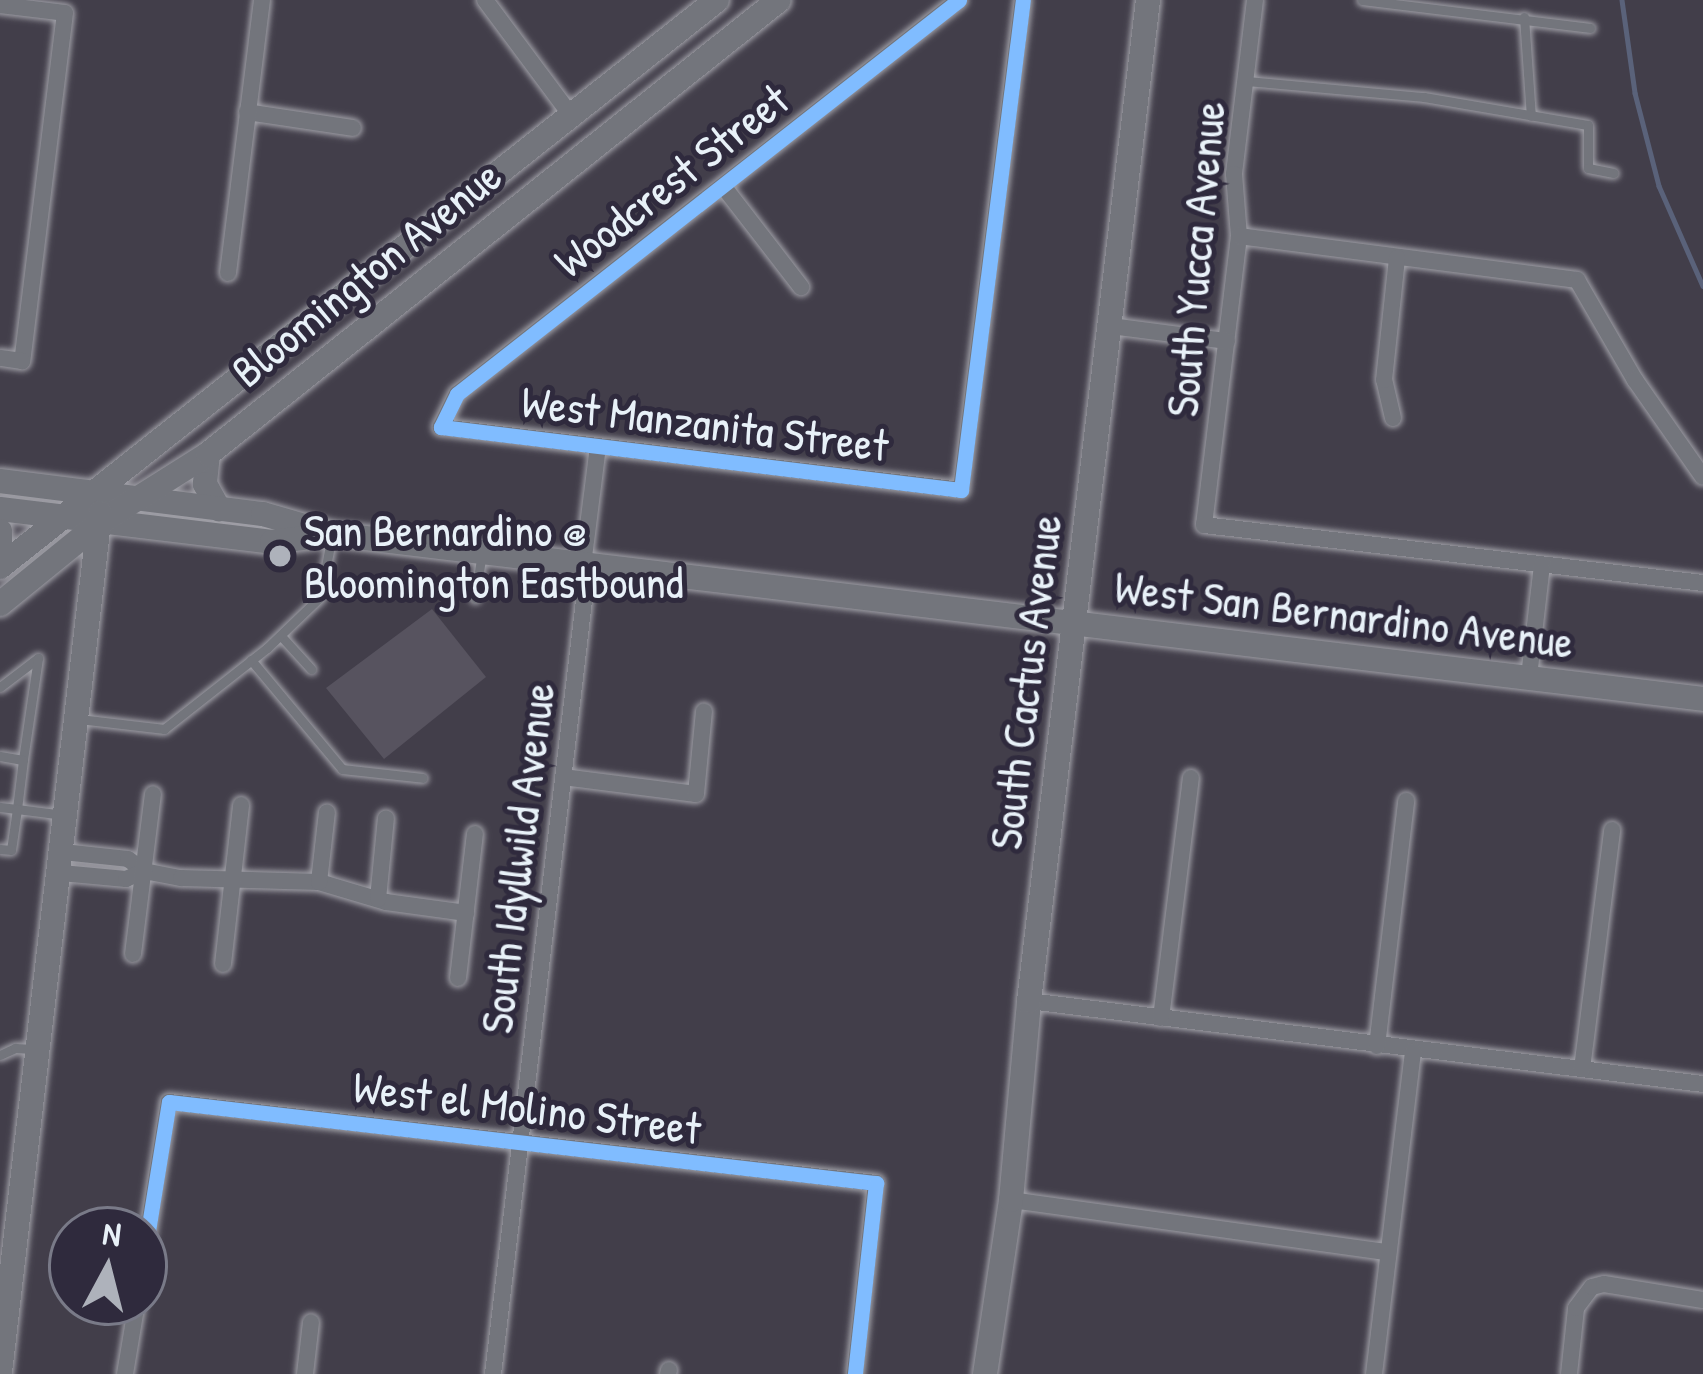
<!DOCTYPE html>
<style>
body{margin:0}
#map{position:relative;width:1703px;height:1374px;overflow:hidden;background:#423e4a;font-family:"Patrick Hand",sans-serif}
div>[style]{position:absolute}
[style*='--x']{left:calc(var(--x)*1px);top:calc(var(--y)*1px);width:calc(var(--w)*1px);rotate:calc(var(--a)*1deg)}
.stream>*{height:4.5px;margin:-2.25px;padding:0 2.25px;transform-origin:2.25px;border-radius:2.25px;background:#5a627a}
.building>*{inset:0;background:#57535f}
.roads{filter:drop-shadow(0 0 3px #a0a0a7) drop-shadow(0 0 3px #a0a0a7)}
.lane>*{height:9px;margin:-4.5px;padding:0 4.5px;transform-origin:4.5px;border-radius:4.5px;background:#73757c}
.street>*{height:16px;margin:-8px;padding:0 8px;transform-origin:8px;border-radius:8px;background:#73757c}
.secondary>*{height:24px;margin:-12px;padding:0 12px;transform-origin:12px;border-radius:12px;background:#73757c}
.cycleway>*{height:15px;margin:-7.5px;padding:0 7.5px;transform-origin:7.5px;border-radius:7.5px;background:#80bcff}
.dots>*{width:33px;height:33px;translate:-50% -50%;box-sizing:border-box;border:6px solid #2f2a3d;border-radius:50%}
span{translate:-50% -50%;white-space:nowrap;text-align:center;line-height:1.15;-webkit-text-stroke:10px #2f2a3d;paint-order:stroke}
.street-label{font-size:45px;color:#e8f1f8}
.poi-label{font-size:45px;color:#e8f1f8}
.left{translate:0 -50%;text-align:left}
.north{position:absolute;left:48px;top:1206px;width:120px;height:120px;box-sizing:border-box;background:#2f2a3d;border:3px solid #797a88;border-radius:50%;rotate:7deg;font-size:33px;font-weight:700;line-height:48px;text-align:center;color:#e8f1f8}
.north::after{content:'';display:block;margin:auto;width:42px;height:54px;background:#aeb2bb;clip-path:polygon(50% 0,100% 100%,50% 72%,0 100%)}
</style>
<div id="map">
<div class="stream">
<div style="--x:1622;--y:0;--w:94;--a:82"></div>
<div style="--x:1635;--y:93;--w:96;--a:75.5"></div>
<div style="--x:1659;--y:186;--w:109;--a:66.3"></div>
</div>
<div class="building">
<div style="clip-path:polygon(432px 609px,486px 677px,384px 759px,326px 688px)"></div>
</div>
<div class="roads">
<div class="lane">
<div style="--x:1362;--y:0;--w:230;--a:7"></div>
<div style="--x:1524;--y:17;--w:99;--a:86"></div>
<div style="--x:1247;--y:81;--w:178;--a:5.2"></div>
<div style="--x:1424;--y:97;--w:166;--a:9.7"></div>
<div style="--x:1588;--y:125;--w:43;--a:90"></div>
<div style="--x:1588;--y:168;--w:26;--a:11"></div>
<div style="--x:475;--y:598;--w:47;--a:-81.3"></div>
<div style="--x:281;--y:636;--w:45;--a:47.7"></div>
<div style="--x:251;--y:660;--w:142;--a:50.1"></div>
<div style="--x:342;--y:769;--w:81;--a:6.3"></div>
<div style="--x:0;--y:687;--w:48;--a:-37.3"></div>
<div style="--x:38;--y:658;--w:103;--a:98.4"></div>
<div style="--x:79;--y:719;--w:86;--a:6.7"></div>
<div style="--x:164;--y:729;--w:131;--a:-38.2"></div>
<div style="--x:267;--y:648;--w:74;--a:-43.9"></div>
<div style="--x:320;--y:597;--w:63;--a:-79"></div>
<div style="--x:0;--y:756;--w:23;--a:10"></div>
<div style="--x:23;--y:760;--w:49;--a:97"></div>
<div style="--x:17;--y:809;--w:47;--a:7.3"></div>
<div style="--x:0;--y:807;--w:17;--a:7"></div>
<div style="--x:17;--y:809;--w:41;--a:98.3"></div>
<div style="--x:11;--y:850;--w:11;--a:-175"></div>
<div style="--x:0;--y:1055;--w:17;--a:-25"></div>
<div style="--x:15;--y:1048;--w:18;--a:3"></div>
</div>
<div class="street">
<div style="--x:485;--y:0;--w:142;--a:53.3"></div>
<div style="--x:959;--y:0;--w:638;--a:141.87"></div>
<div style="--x:457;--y:394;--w:37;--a:116"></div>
<div style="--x:441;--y:427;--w:524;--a:6.91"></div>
<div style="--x:961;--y:490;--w:494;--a:-82.8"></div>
<div style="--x:1255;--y:0;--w:175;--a:96.9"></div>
<div style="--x:1234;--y:174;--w:62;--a:85.4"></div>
<div style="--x:1239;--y:236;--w:291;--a:96.9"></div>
<div style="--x:1204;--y:525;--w:502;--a:6.63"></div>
<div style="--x:0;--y:5;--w:65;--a:7"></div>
<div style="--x:65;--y:13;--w:351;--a:97"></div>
<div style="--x:22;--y:361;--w:22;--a:-172"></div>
<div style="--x:247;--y:112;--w:107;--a:8.6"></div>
<div style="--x:723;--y:186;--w:128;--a:52.3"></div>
<div style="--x:1239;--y:236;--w:341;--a:7.4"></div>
<div style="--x:1577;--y:280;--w:116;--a:59.9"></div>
<div style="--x:1635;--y:380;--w:118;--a:55"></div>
<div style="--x:228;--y:273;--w:275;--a:-82.9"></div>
<div style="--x:1111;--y:326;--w:117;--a:7.4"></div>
<div style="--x:1393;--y:418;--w:39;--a:-103"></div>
<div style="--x:1384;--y:380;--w:123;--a:-83.9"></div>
<div style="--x:583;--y:565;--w:119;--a:-82.8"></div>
<div style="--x:1529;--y:677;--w:113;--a:-83.4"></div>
<div style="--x:563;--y:777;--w:134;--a:7.3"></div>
<div style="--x:696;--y:794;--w:83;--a:-84.5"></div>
<div style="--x:63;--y:852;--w:65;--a:6.1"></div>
<div style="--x:128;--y:859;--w:20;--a:37"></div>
<div style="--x:144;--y:871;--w:38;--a:11"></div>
<div style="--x:181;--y:878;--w:138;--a:1.7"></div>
<div style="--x:319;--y:882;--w:70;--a:16.6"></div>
<div style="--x:386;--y:902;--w:81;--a:7.8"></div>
<div style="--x:61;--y:873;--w:65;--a:5.3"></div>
<div style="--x:126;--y:879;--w:20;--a:-24"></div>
<div style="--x:319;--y:882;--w:70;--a:-83.5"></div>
<div style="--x:378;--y:899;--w:81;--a:-84.4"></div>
<div style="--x:133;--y:954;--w:161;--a:-82.9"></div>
<div style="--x:223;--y:964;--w:160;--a:-83.5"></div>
<div style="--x:458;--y:978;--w:145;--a:-83.3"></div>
<div style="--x:1029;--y:1001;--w:679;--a:7.02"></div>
<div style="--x:1161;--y:1018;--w:242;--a:-82.9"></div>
<div style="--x:1377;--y:1046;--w:247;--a:-83.2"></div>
<div style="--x:1582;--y:1069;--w:241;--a:-82.8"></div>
<div style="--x:1011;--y:1200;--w:381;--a:7.9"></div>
<div style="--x:144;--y:1256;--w:156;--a:-80.8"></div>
<div style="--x:169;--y:1102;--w:712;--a:6.54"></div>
<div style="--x:876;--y:1183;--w:192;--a:96.3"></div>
<div style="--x:125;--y:1374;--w:73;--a:-80.5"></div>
<div style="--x:305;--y:1374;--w:52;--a:-83.4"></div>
<div style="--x:493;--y:1374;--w:814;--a:-83.29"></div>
<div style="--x:668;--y:1374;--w:4;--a:-76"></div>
<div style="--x:1374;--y:1374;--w:325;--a:-83.1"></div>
<div style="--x:1569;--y:1374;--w:66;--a:-83.9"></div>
<div style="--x:1576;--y:1308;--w:26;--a:-53"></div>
<div style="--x:1592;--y:1287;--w:12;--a:-14"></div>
<div style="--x:1604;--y:1284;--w:100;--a:9.2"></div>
</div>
<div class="secondary">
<div style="--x:208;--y:454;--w:30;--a:96"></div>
<div style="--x:205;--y:484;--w:29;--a:61"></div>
<div style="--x:0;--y:481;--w:265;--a:7.2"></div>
<div style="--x:263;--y:514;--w:72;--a:16.2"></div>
<div style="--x:332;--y:534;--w:1381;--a:6.86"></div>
<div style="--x:0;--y:509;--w:274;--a:6.9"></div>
<div style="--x:272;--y:542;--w:46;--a:-7.4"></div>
<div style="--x:0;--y:531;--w:25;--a:90"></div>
<div style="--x:0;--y:567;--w:914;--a:-38.34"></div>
<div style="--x:0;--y:604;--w:132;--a:-39.1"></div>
<div style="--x:102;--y:521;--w:125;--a:-32.3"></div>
<div style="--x:208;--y:454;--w:729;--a:-38.49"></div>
<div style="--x:0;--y:1372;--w:865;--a:-83.36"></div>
<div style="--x:985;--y:1374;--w:176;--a:-81.5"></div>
<div style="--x:1011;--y:1200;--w:200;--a:-84.8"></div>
<div style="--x:1029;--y:1001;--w:1008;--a:-83.22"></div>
</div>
</div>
<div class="cycleway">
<div style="--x:959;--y:0;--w:638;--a:141.87"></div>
<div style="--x:457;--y:394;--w:37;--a:116"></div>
<div style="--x:441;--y:427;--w:524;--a:6.91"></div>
<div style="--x:961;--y:490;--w:494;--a:-82.8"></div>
<div style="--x:144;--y:1256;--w:156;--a:-80.8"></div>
<div style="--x:169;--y:1102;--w:712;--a:6.54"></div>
<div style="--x:876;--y:1183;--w:192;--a:96.3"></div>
</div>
<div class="dots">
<div style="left:280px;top:556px;background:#aeb2bb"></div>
</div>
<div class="street-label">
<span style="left:671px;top:180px;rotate:-38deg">Woodcrest Street</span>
<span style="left:1195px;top:259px;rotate:-85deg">South Yucca Avenue</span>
<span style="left:366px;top:273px;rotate:-39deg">Bloomington Avenue</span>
<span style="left:705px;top:423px;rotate:7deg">West Manzanita Street</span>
<span style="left:1344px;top:614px;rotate:7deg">West San Bernardino Avenue</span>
<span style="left:1025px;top:682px;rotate:-83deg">South Cactus Avenue</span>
<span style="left:517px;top:858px;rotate:-83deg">South Idyllwild Avenue</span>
<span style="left:527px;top:1107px;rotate:7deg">West el Molino Street</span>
</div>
<div class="poi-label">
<span class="left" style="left:304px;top:556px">San Bernardino @<br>Bloomington Eastbound</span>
</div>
<div class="north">N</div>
</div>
